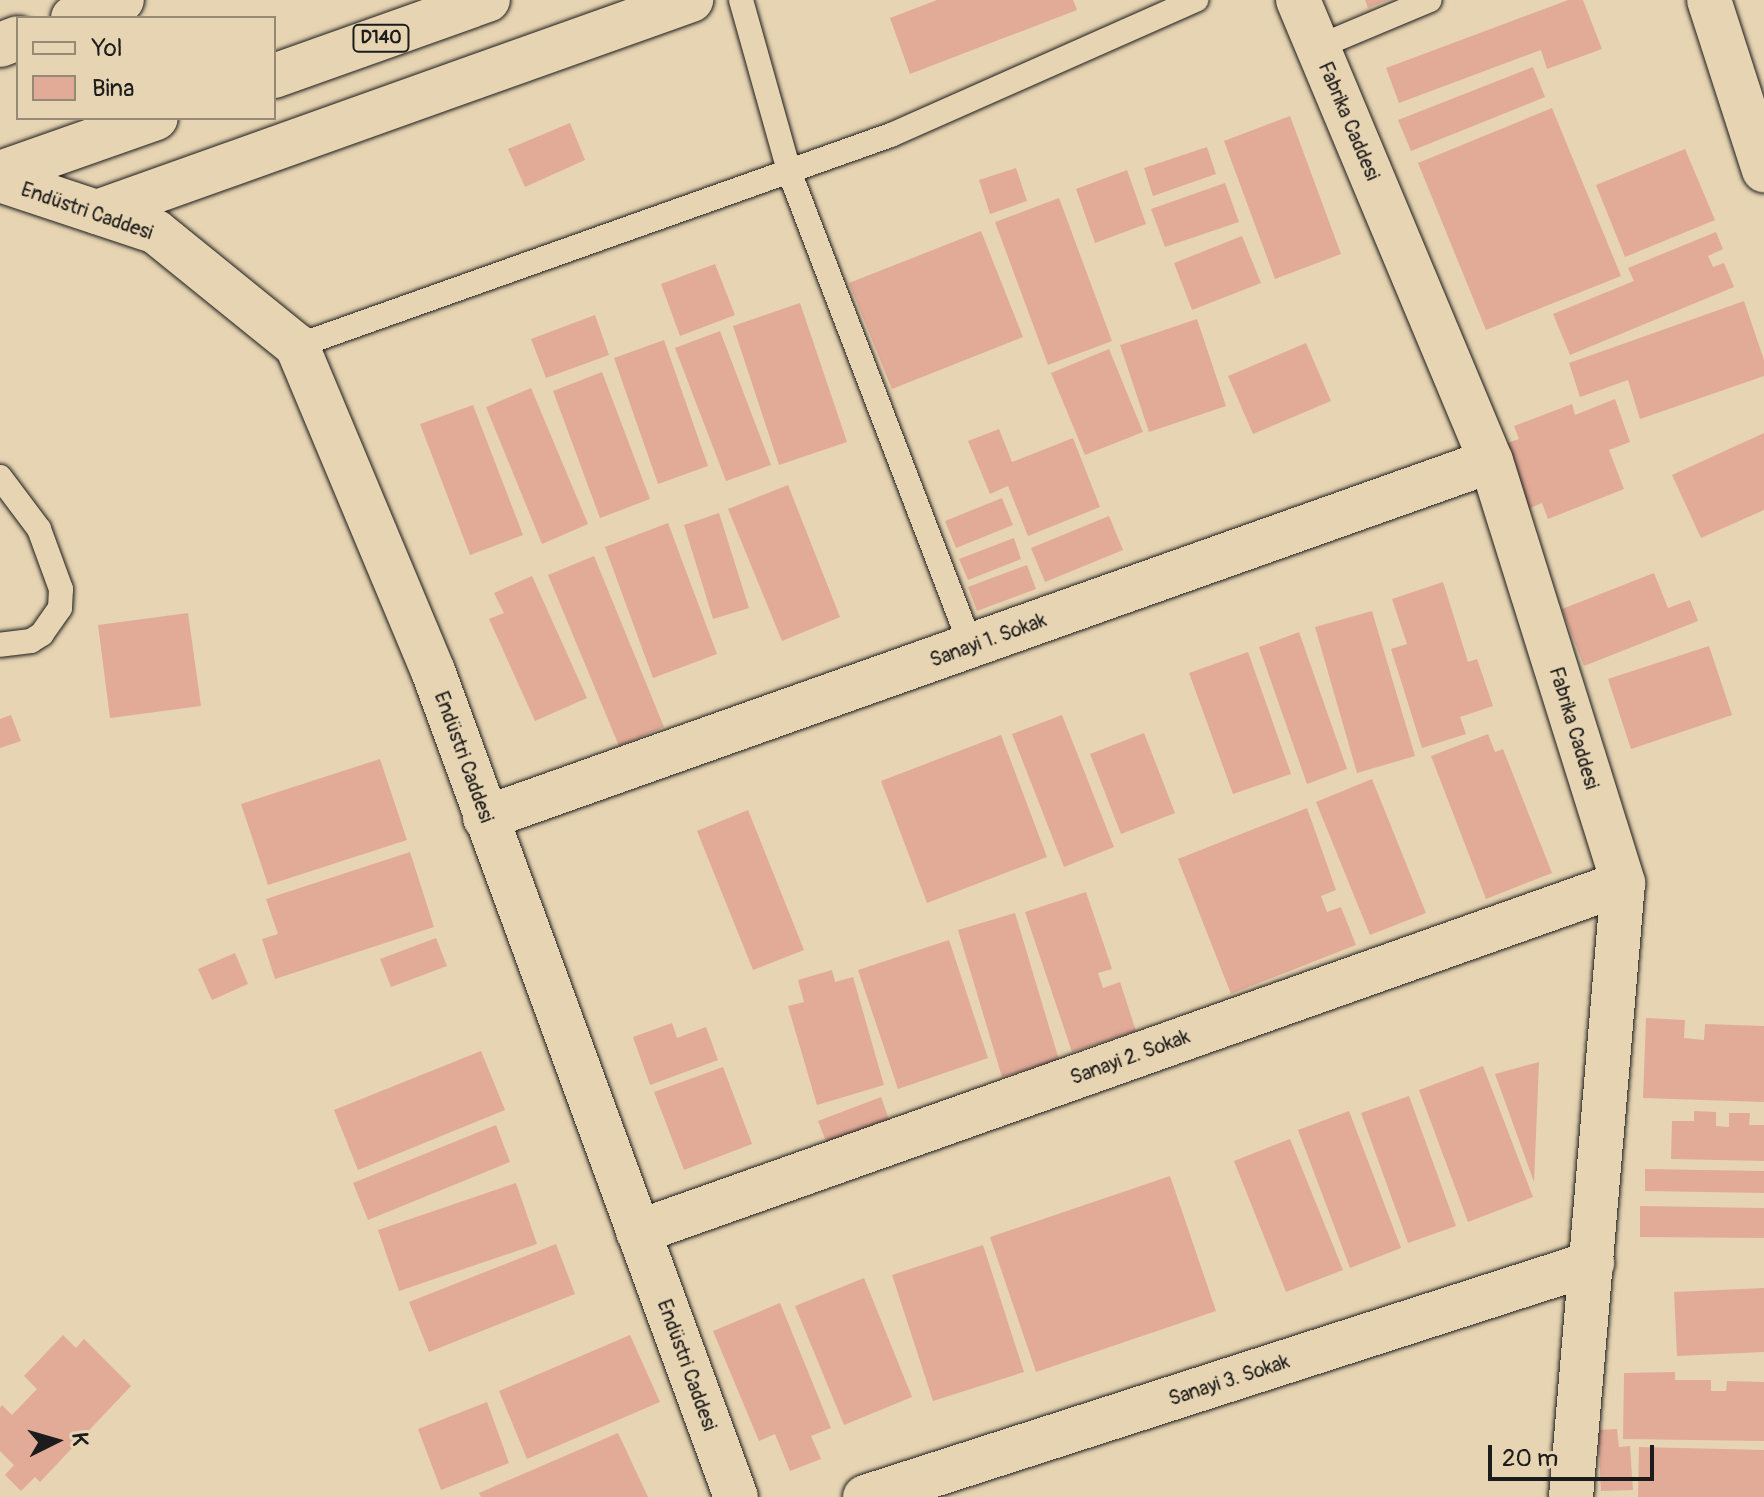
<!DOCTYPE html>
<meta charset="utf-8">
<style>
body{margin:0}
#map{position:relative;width:1764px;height:1497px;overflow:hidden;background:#e7d4b2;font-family:Pangolin,sans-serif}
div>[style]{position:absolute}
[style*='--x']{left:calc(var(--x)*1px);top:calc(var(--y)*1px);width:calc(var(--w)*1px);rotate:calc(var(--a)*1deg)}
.building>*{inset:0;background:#e2ab98}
.roads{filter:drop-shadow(0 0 2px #1c1c1c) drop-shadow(0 0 2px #1c1c1c)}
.service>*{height:24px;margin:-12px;padding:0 12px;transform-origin:12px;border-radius:12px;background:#e7d4b2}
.minor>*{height:44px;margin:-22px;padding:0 22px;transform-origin:22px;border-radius:22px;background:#e7d4b2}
.primary>*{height:44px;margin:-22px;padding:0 22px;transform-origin:22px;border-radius:22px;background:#e7d4b2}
span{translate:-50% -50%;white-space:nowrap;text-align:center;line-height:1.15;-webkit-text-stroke:6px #e7d4b2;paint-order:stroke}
.shield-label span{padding:2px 6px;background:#e7d4b2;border:2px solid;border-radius:6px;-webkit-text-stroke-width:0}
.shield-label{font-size:18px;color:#1c1c1c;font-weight:700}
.street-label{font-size:20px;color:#1c1c1c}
.legend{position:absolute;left:16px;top:16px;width:260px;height:104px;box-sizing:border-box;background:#e7d4b2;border:2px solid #968a76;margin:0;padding:10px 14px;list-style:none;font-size:24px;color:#1c1c1c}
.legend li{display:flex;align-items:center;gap:16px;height:40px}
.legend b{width:40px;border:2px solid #968a76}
.north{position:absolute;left:16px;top:1401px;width:80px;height:80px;-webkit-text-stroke:6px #e7d4b2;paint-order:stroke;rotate:85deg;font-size:22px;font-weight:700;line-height:32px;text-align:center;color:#1c1c1c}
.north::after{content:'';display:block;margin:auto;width:28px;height:36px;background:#1c1c1c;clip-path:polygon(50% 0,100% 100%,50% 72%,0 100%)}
.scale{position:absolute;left:1488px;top:1445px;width:166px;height:36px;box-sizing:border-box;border:4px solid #1c1c1c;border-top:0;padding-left:10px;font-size:24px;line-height:28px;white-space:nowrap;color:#1c1c1c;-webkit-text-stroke:6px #e7d4b2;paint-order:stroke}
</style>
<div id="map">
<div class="building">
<div style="clip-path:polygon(937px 0,1073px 0,1077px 10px,910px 74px,890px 18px)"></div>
<div style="clip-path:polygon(1365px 0,1388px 0,1368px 8px)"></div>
<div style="clip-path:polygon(1568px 0,1583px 0,1602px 49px,1547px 69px,1541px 50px,1399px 103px,1386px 68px)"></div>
<div style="clip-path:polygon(1533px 67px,1545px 97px,1411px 151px,1398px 120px)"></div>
<div style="clip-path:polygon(1552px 108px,1621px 276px,1486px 330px,1418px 163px)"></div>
<div style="clip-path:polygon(1290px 116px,1341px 254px,1275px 279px,1224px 141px)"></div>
<div style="clip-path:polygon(570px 123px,585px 160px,525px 187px,508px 149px)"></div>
<div style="clip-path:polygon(1207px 147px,1216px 174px,1153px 196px,1144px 168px)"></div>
<div style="clip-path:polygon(1685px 149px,1715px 220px,1625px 257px,1596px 185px)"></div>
<div style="clip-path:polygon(1016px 168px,1027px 201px,990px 214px,979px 180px)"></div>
<div style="clip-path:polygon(1127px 170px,1146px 224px,1095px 243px,1076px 189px)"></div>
<div style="clip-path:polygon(1225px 183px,1239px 222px,1165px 247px,1151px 209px)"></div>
<div style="clip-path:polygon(1059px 198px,1112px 341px,1048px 365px,995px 222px)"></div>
<div style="clip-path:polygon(981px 231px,1023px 337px,892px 389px,849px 283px)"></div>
<div style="clip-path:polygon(1716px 232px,1723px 249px,1708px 256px,1713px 267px,1724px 263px,1734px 287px,1570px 355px,1553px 314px,1634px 281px,1628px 268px)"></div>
<div style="clip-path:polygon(1242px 236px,1261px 283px,1192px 310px,1174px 263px)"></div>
<div style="clip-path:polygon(715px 264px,735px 315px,680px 336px,661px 284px)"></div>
<div style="clip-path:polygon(1744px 301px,1764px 360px,1764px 376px,1640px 419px,1628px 380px,1580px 397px,1569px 363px)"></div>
<div style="clip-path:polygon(800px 303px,847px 442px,779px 465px,733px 326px)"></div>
<div style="clip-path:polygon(595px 315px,609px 355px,546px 378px,531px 339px)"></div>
<div style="clip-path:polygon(1197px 319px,1226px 406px,1149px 432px,1120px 345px)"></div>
<div style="clip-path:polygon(720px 331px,771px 465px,726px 481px,675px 348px)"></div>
<div style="clip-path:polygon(664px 340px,708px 466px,658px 484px,614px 358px)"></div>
<div style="clip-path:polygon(1306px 343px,1331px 401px,1253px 434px,1228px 376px)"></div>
<div style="clip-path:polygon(1109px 349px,1143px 432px,1085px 455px,1051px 373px)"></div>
<div style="clip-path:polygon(602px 372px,650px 499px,600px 518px,553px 391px)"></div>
<div style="clip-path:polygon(531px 388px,588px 524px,542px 544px,486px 407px)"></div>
<div style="clip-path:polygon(1615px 399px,1630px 442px,1609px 450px,1624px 489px,1548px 519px,1542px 503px,1528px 509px,1504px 444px,1519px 439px,1514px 426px,1572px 404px,1575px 415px)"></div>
<div style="clip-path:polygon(473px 405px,523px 535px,470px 555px,420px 424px)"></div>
<div style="clip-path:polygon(999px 429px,1012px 462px,1073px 438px,1100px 507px,1028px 536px,1008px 486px,990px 494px,968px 441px)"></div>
<div style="clip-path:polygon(1764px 433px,1764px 510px,1701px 538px,1672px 475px)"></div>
<div style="clip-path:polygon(788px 485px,840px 617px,782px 641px,728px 509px)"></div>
<div style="clip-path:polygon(1002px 498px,1013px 525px,956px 548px,945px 521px)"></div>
<div style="clip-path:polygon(719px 513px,749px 608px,713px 619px,684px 525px)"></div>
<div style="clip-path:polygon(1109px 516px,1123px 550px,1045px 582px,1031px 548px)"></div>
<div style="clip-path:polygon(668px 523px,717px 654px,653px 678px,605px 547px)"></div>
<div style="clip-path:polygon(1014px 538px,1021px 559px,968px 580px,959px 559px)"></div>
<div style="clip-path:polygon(594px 556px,664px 727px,619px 746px,548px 575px)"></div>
<div style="clip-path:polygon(1027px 565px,1036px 589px,977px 611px,968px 587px)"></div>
<div style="clip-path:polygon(1654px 573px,1668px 608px,1690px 600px,1698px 621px,1584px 666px,1562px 609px)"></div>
<div style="clip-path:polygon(532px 576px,587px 698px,535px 721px,489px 619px,504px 613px,494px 593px)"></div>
<div style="clip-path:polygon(1443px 582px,1468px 662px,1477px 659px,1493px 706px,1460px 717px,1466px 734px,1422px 748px,1391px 649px,1407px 644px,1392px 599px)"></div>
<div style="clip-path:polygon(1372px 611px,1415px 756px,1357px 773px,1315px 627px)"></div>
<div style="clip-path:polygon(188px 613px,201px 706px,110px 718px,98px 625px)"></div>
<div style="clip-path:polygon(1299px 632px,1347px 769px,1307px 784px,1259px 647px)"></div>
<div style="clip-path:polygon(1709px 646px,1732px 715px,1631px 749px,1608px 679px)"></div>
<div style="clip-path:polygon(1248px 652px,1291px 774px,1233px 794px,1189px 673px)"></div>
<div style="clip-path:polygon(11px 715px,21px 741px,0 748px,0 719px)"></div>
<div style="clip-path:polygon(1062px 715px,1114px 847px,1064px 867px,1012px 734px)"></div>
<div style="clip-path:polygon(1144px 733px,1175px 813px,1121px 834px,1090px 754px)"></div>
<div style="clip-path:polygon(1488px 734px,1495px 752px,1503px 749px,1552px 873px,1486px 899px,1431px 756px)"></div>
<div style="clip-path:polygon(1001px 735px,1047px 857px,927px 903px,881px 781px)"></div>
<div style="clip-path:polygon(380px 759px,407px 840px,268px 885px,241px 804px)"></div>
<div style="clip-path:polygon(1372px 779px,1426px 913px,1370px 935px,1316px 802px)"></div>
<div style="clip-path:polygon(1307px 808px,1336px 890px,1321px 896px,1327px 912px,1341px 907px,1356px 945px,1231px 994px,1178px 859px)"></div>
<div style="clip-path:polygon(748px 810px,804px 950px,753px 970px,697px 831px)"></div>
<div style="clip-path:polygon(410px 852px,434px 927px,275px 979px,262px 939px,278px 934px,266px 899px)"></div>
<div style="clip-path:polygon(1086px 892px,1112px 969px,1098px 973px,1103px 988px,1120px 982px,1136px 1031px,1072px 1052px,1025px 912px)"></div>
<div style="clip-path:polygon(1015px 913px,1059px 1060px,1002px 1077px,958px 930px)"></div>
<div style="clip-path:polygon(436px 938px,447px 966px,391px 987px,380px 959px)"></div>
<div style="clip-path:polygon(949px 940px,988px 1058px,898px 1089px,858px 970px)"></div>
<div style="clip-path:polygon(235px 953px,248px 984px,212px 1000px,198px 969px)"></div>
<div style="clip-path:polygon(832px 970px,835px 982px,853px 977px,884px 1085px,817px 1105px,788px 1006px,804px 1002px,798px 980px)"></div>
<div style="clip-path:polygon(1646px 1018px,1685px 1020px,1684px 1038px,1704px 1040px,1705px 1024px,1764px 1026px,1764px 1102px,1643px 1098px)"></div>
<div style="clip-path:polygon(672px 1023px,677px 1038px,706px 1027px,718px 1060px,650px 1085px,633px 1037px)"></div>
<div style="clip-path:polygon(481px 1051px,505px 1110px,358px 1170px,334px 1110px)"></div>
<div style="clip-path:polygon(1539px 1062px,1534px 1182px,1495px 1074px)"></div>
<div style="clip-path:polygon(1483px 1066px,1533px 1197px,1468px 1222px,1419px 1090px)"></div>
<div style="clip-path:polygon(723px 1067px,752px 1144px,684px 1170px,654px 1092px)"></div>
<div style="clip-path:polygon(1409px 1096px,1456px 1226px,1408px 1243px,1361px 1113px)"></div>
<div style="clip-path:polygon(881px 1097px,892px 1128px,830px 1151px,818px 1121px)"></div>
<div style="clip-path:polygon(1349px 1111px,1401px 1248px,1350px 1268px,1298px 1130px)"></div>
<div style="clip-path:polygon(1694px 1111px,1716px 1112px,1716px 1126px,1729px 1127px,1729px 1113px,1750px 1113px,1749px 1125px,1764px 1125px,1764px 1161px,1671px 1159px,1672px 1121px,1694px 1121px)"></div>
<div style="clip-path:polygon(496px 1125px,510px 1162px,368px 1220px,353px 1183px)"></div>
<div style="clip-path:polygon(1290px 1139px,1343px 1270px,1286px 1292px,1234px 1161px)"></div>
<div style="clip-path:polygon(1645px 1169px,1764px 1171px,1764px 1193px,1645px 1191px)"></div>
<div style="clip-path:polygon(1170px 1176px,1216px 1311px,1036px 1372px,990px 1237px)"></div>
<div style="clip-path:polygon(516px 1183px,537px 1244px,399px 1291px,378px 1230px)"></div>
<div style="clip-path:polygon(1640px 1206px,1764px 1208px,1764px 1238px,1640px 1237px)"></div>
<div style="clip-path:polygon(556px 1244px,575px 1294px,429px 1352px,409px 1302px)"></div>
<div style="clip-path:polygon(983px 1245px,1024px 1372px,933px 1401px,892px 1275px)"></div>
<div style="clip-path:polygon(864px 1278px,912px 1397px,844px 1425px,795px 1306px)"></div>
<div style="clip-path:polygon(1764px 1288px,1764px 1352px,1677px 1356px,1674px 1292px)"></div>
<div style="clip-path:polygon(780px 1303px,831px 1428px,811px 1436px,821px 1459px,790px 1471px,775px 1434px,759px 1441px,713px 1331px)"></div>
<div style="clip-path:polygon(63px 1335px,76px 1348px,84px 1339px,131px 1386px,40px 1482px,35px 1477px,21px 1491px,5px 1475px,14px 1465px,0 1451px,0 1408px,2px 1405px,12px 1415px,37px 1389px,24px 1376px)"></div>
<div style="clip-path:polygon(630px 1335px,660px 1402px,527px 1459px,499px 1391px)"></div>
<div style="clip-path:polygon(1675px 1372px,1675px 1380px,1711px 1380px,1711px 1391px,1726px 1391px,1727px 1381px,1764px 1382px,1764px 1441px,1623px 1439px,1624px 1373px)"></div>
<div style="clip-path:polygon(487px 1402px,509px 1463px,441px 1490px,418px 1429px)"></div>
<div style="clip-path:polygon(1617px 1429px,1619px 1447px,1630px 1446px,1633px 1490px,1601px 1491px,1598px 1430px)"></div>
<div style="clip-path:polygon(618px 1433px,648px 1497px,481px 1497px,479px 1493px)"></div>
<div style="clip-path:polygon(1639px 1447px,1764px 1450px,1764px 1497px,1638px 1497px)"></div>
</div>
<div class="roads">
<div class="service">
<div style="--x:741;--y:0;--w:178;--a:74.3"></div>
<div style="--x:789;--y:171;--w:509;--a:69.04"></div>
<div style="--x:1318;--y:47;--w:121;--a:-22.8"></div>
<div style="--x:297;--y:346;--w:630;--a:-19.56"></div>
<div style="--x:891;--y:135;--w:334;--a:-23.9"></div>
<div style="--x:0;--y:477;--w:65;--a:53.1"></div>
<div style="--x:39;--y:529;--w:64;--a:69.9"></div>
<div style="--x:61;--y:589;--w:19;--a:93"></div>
<div style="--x:60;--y:608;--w:32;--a:125"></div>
<div style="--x:42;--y:634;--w:13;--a:148"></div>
<div style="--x:31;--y:641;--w:31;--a:173"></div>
</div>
<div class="minor">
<div style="--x:1298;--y:0;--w:500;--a:67.3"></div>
<div style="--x:1491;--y:461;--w:442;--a:72.6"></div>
<div style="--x:1623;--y:883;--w:616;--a:94.84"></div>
<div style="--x:1709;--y:0;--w:179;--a:72.1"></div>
<div style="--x:0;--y:180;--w:164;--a:18.4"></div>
<div style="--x:156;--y:232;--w:181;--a:39"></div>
<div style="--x:297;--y:346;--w:352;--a:67.3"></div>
<div style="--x:433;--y:671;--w:880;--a:69.86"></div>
<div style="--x:97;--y:212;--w:631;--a:-19.64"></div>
<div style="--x:485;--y:818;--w:1067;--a:-19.54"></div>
<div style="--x:638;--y:1232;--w:1045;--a:-19.51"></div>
<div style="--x:865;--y:1497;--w:764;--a:-17.84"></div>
</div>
<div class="primary">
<div style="--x:73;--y:18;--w:52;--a:-20.2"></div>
<div style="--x:0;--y:45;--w:19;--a:-21"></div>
<div style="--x:274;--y:76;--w:227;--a:-19.6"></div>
<div style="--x:0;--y:173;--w:165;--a:-19.4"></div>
</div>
</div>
<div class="shield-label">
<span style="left:381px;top:38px">D140</span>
</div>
<div class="street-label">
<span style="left:1349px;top:121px;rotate:67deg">Fabrika Caddesi</span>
<span style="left:87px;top:211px;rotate:19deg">Endüstri Caddesi</span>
<span style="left:988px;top:640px;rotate:-20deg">Sanayi 1. Sokak</span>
<span style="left:1574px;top:728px;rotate:73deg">Fabrika Caddesi</span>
<span style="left:464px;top:757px;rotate:70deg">Endüstri Caddesi</span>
<span style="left:1130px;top:1057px;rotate:-20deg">Sanayi 2. Sokak</span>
<span style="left:687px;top:1365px;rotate:70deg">Endüstri Caddesi</span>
<span style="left:1229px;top:1380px;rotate:-18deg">Sanayi 3. Sokak</span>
</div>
<ul class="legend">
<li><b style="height:10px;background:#e7d4b2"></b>Yol</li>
<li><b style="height:22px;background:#e2ab98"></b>Bina</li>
</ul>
<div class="north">K</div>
<div class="scale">20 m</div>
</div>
